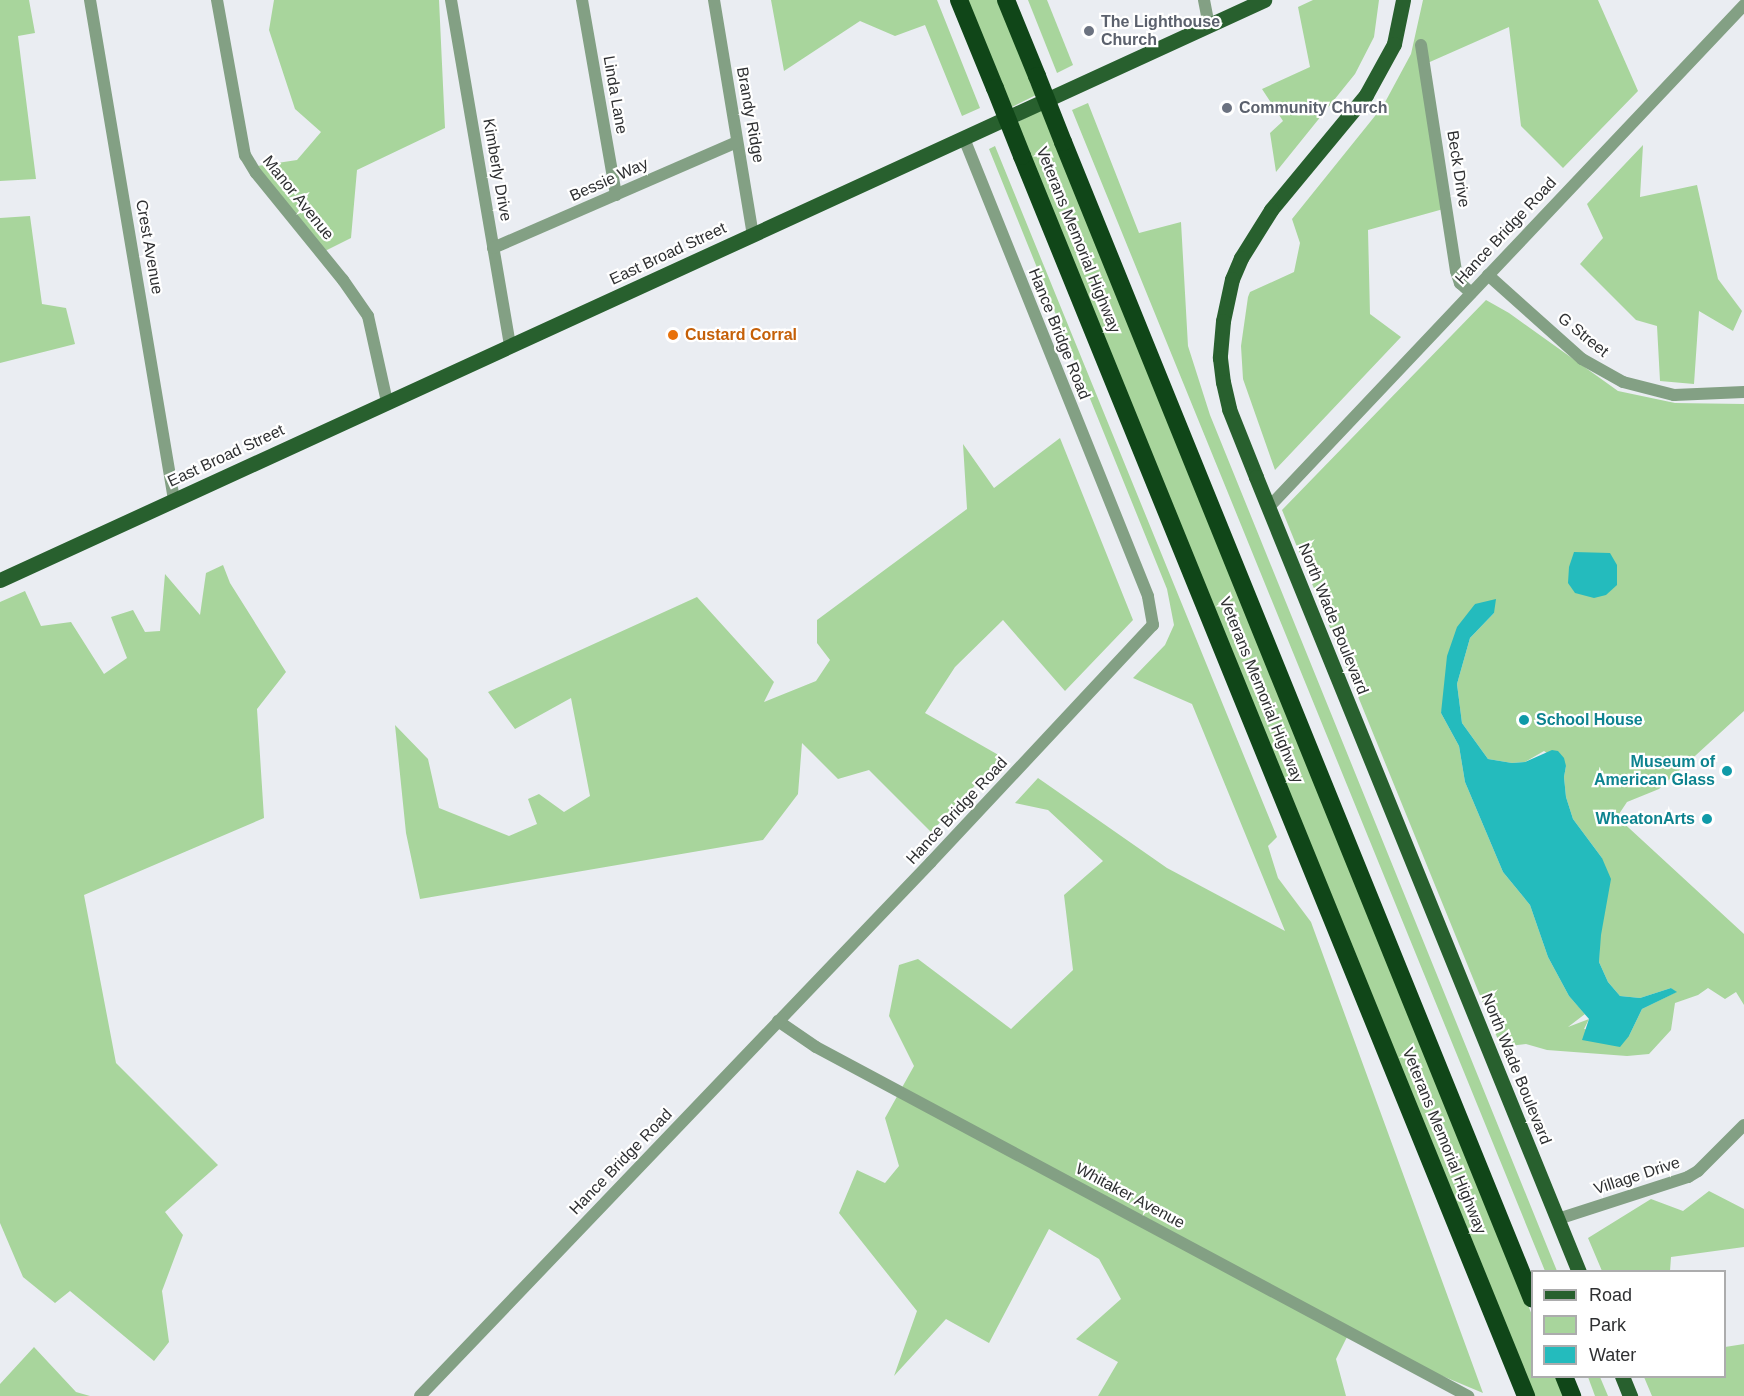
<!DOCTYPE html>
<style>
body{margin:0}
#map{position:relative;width:1744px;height:1396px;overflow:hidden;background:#eaedf2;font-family:Helvetica,sans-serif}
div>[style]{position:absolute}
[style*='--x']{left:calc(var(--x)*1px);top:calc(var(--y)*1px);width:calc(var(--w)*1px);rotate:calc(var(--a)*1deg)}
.green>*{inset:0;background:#a8d59c}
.water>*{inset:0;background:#24bbbd}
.minor>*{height:12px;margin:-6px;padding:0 6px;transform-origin:6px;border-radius:6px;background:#83a084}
.major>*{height:15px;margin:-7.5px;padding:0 7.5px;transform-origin:7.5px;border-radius:7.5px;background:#28602e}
.highway>*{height:18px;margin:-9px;padding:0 9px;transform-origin:9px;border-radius:9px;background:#104618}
.highway-bridge>*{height:18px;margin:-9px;padding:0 9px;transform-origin:9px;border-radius:9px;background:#104618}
.dots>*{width:16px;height:16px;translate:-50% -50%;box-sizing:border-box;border:3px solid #fff;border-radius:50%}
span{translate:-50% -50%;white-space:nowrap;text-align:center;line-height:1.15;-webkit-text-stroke:4.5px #fff;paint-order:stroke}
.worship-label{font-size:16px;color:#5b616d;font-weight:700}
.left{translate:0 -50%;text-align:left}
.street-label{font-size:16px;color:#2f3032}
.food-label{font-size:16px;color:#c56008;font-weight:700}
.culture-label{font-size:16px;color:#0d838f;font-weight:700}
.right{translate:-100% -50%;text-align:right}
.legend{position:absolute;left:1531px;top:1270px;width:195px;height:108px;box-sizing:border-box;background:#fff;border:2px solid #acacad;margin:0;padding:8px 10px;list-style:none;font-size:18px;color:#2f3032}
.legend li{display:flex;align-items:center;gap:12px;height:30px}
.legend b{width:30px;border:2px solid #acacad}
</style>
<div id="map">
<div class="green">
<div style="clip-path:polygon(0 0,29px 0,35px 33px,18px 36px,36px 179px,0 181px)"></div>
<div style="clip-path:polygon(274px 0,439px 0,445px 128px,357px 170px,351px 238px,317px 255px,251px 167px,297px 160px,321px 132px,295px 109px,269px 30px)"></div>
<div style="clip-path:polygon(771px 0,937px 0,980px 108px,962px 116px,925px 25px,895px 36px,860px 21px,784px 71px)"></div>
<div style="clip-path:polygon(964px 0,1000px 0,1032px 78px,1030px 83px,1036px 95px,1010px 108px)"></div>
<div style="clip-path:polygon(1028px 0,1047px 0,1073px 65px,1057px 73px)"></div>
<div style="clip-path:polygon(1313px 0,1379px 0,1374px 37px,1355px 74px,1276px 172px,1270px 133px,1283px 121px,1262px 89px,1310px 67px,1298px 7px)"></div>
<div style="clip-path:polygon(1423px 0,1598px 0,1638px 91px,1563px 168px,1521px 126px,1509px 27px,1423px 65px,1447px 208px,1368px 230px,1370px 314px,1401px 337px,1275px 470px,1243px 379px,1241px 346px,1248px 297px,1250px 292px,1294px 272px,1300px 243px,1292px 219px,1383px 106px,1411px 54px)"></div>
<div style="clip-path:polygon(1088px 103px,1139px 233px,1181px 222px,1188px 346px,1210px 415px,1557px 1271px,1545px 1271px,1072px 110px)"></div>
<div style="clip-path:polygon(1042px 109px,1532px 1315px,1532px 1376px,1557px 1377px,1565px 1396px,1533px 1396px,1016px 123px)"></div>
<div style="clip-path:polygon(1643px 145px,1640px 197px,1697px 185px,1718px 279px,1742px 311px,1733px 331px,1699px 311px,1694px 384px,1660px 381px,1657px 326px,1636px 320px,1580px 264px,1603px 238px,1587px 204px)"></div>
<div style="clip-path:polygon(995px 146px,1277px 837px,1268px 846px,1278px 878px,1311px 922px,1483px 1393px,1385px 1352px,1349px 1333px,1336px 1359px,1346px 1396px,1098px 1396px,1118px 1362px,1076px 1339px,1121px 1299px,1099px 1259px,1049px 1229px,989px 1343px,946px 1319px,894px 1376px,917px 1311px,839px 1213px,857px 1170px,885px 1183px,899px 1166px,885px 1118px,914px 1066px,889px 1016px,899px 965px,918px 959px,1011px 1029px,1073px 970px,1064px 895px,1103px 861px,1048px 810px,1015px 803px,1038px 778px,1167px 868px,1285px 931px,1192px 704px,1133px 678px,1165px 645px,1174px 625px,1167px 589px,989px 149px)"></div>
<div style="clip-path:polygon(30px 216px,42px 304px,66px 308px,75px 344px,0 363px,0 218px)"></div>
<div style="clip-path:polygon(evenodd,1486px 300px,1509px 313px,1618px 391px,1675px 403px,1744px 404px,1744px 711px,1659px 789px,1627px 802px,1617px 817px,1744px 934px,1744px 1005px,1736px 992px,1725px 999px,1708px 988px,1698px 995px,1675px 1003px,1671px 1030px,1649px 1054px,1627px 1056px,1547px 1050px,1526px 1044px,1501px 1047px,1282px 510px,1486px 300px,1475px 604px,1494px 613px,1470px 638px,1457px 684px,1462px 723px,1488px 759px,1512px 763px,1525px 762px,1544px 751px,1566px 766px,1564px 777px,1566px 797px,1573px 819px,1602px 858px,1599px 962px,1608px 982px,1620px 996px,1640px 998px,1671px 988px,1676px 992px,1642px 1009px,1629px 1036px,1584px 1029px,1589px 1019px,1568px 1027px,1585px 1014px,1569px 996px,1548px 957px,1530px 905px,1503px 872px,1465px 782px,1459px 746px,1441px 713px,1475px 604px)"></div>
<div style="clip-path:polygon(1060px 438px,1133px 620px,1065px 691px,1003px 620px,955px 667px,925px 713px,1002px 757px,931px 832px,869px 770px,838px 779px,802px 743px,798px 794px,763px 840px,420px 899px,406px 833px,395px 725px,428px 759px,439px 808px,509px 836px,537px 824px,528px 799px,539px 794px,564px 812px,590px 796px,571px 698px,515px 729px,488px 692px,697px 597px,774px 682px,764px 702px,816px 681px,830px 660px,817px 643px,817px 620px,967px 509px,963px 444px,994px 488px)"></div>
<div style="clip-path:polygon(223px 565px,230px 583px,286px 672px,257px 709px,264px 818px,84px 895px,116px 1063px,218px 1165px,165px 1212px,183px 1235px,162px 1291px,169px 1342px,154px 1361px,70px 1291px,55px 1303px,23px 1277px,0 1223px,0 602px,25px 591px,41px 626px,71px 622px,104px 674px,127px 658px,111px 617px,133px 610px,145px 632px,160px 631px,165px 574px,200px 615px,206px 573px)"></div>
<div style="clip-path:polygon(1709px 1191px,1744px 1209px,1744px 1247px,1671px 1257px,1670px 1271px,1602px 1271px,1588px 1238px,1651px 1199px,1683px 1211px)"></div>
<div style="clip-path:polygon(1744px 1344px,1744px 1396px,1652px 1396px,1644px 1377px,1724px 1376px,1725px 1347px)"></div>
<div style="clip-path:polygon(34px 1347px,76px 1392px,90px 1396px,0 1396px,0 1384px)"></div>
<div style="clip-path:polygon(1588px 1377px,1600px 1377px,1608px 1396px,1595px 1396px)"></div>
</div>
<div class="water">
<div style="clip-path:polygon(1574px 552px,1610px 553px,1617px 565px,1617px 585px,1606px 595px,1594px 598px,1575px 593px,1568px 583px,1569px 567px)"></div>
<div style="clip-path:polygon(1496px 599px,1494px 613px,1470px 638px,1457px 684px,1462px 723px,1488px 759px,1512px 763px,1525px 762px,1552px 750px,1558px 751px,1564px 758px,1566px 766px,1564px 777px,1566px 797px,1573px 819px,1602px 858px,1611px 879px,1601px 935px,1599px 962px,1608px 982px,1620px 996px,1640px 998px,1671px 988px,1677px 992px,1642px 1009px,1629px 1036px,1620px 1047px,1582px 1040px,1589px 1019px,1569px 996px,1548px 957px,1530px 905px,1503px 872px,1465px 782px,1459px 746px,1441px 713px,1447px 656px,1457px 627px,1475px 604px)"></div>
</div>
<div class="minor">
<div style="--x:90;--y:0;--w:507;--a:80.46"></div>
<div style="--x:217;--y:0;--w:158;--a:79.8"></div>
<div style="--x:245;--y:155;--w:21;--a:59"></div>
<div style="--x:256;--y:173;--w:138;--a:50.9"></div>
<div style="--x:343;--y:280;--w:44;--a:55.2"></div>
<div style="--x:368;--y:316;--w:88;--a:77.5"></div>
<div style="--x:451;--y:0;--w:351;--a:80.3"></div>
<div style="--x:582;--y:0;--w:198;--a:80.1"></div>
<div style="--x:714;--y:0;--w:238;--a:80.6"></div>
<div style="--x:1204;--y:0;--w:25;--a:79"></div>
<div style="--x:1421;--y:45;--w:229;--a:81.2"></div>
<div style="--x:1456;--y:271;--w:13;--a:72"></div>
<div style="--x:1460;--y:283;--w:15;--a:42"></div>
<div style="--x:493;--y:248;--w:266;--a:-23.5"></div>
<div style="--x:1488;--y:275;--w:126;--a:41.8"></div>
<div style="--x:1582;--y:359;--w:47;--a:29.3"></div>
<div style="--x:1623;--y:382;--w:53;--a:14.3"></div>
<div style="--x:1674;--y:395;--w:70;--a:-2.5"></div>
<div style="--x:1269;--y:507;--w:691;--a:-46.58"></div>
<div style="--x:778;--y:1021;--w:46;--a:34.4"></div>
<div style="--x:816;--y:1047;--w:740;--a:28.16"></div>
<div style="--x:1558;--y:1219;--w:137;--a:-17.9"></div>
<div style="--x:1688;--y:1177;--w:12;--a:-31"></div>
<div style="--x:1698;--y:1171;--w:65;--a:-45"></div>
<div style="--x:420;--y:1396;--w:739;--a:-46.26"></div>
<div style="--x:931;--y:862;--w:325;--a:-46.9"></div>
<div style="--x:1153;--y:625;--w:29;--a:-100"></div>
<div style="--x:1148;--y:596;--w:494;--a:-111.9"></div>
</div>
<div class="major">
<div style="--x:1403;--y:0;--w:45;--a:101.6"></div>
<div style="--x:1394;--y:44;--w:58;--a:118.8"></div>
<div style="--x:1366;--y:95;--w:149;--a:129.6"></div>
<div style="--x:1271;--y:210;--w:57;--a:122"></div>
<div style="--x:1241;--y:258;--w:23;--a:113"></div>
<div style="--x:1232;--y:279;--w:43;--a:102.1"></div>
<div style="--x:1223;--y:321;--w:37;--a:95"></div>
<div style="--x:1220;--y:358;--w:24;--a:83"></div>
<div style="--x:1223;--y:382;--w:28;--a:77"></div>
<div style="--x:1229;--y:409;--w:73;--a:68.3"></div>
<div style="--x:1256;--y:477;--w:858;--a:67.89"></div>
<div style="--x:0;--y:580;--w:1391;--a:-24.65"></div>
<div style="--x:1622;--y:1376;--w:22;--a:68"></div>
</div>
<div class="highway">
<div style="--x:959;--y:0;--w:95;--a:67.8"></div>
<div style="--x:1006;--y:0;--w:82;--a:67.8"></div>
<div style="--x:1063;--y:142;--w:1248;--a:67.93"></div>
<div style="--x:1022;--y:156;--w:1339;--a:67.88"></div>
<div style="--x:1564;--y:1376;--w:22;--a:68"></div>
</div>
<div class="highway-bridge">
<div style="--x:1037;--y:76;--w:71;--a:68.5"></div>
<div style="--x:995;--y:88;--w:73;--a:68.3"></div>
</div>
<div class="dots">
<div style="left:1089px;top:31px;background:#6b7280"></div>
<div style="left:1227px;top:108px;background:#6b7280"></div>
<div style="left:673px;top:335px;background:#e8710a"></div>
<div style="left:1524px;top:720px;background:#0f9aa8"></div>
<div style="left:1727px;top:771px;background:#0f9aa8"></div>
<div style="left:1707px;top:819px;background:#0f9aa8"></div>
</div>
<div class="worship-label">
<span class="left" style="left:1101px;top:31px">The Lighthouse<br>Church</span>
<span class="left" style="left:1239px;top:108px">Community Church</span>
</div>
<div class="street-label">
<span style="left:615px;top:95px;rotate:80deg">Linda Lane</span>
<span style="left:750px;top:115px;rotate:80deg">Brandy Ridge</span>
<span style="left:1458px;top:169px;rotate:81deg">Beck Drive</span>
<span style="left:497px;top:170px;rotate:80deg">Kimberly Drive</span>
<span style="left:609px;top:180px;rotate:-24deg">Bessie Way</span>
<span style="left:298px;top:198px;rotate:51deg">Manor Avenue</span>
<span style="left:1506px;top:231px;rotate:-47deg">Hance Bridge Road</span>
<span style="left:1078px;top:240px;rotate:68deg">Veterans Memorial Highway</span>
<span style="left:149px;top:247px;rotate:80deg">Crest Avenue</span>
<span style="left:668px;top:254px;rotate:-25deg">East Broad Street</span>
<span style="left:1059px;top:334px;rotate:68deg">Hance Bridge Road</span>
<span style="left:1583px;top:335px;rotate:39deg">G Street</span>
<span style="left:226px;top:456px;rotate:-25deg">East Broad Street</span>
<span style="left:1333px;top:619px;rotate:68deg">North Wade Boulevard</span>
<span style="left:1261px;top:690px;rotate:68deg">Veterans Memorial Highway</span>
<span style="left:957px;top:811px;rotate:-47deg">Hance Bridge Road</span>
<span style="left:1516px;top:1069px;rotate:68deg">North Wade Boulevard</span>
<span style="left:1444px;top:1141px;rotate:68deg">Veterans Memorial Highway</span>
<span style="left:621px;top:1162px;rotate:-46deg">Hance Bridge Road</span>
<span style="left:1637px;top:1176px;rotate:-18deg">Village Drive</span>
<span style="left:1130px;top:1196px;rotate:28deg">Whitaker Avenue</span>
</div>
<div class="food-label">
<span class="left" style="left:685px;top:335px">Custard Corral</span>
</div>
<div class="culture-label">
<span class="left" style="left:1536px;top:720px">School House</span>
<span class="right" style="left:1715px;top:771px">Museum of<br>American Glass</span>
<span class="right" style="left:1695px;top:819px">WheatonArts</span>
</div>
<ul class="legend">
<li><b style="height:8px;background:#28602e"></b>Road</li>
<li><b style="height:16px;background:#a8d59c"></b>Park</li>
<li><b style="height:16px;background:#24bbbd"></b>Water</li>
</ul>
</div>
